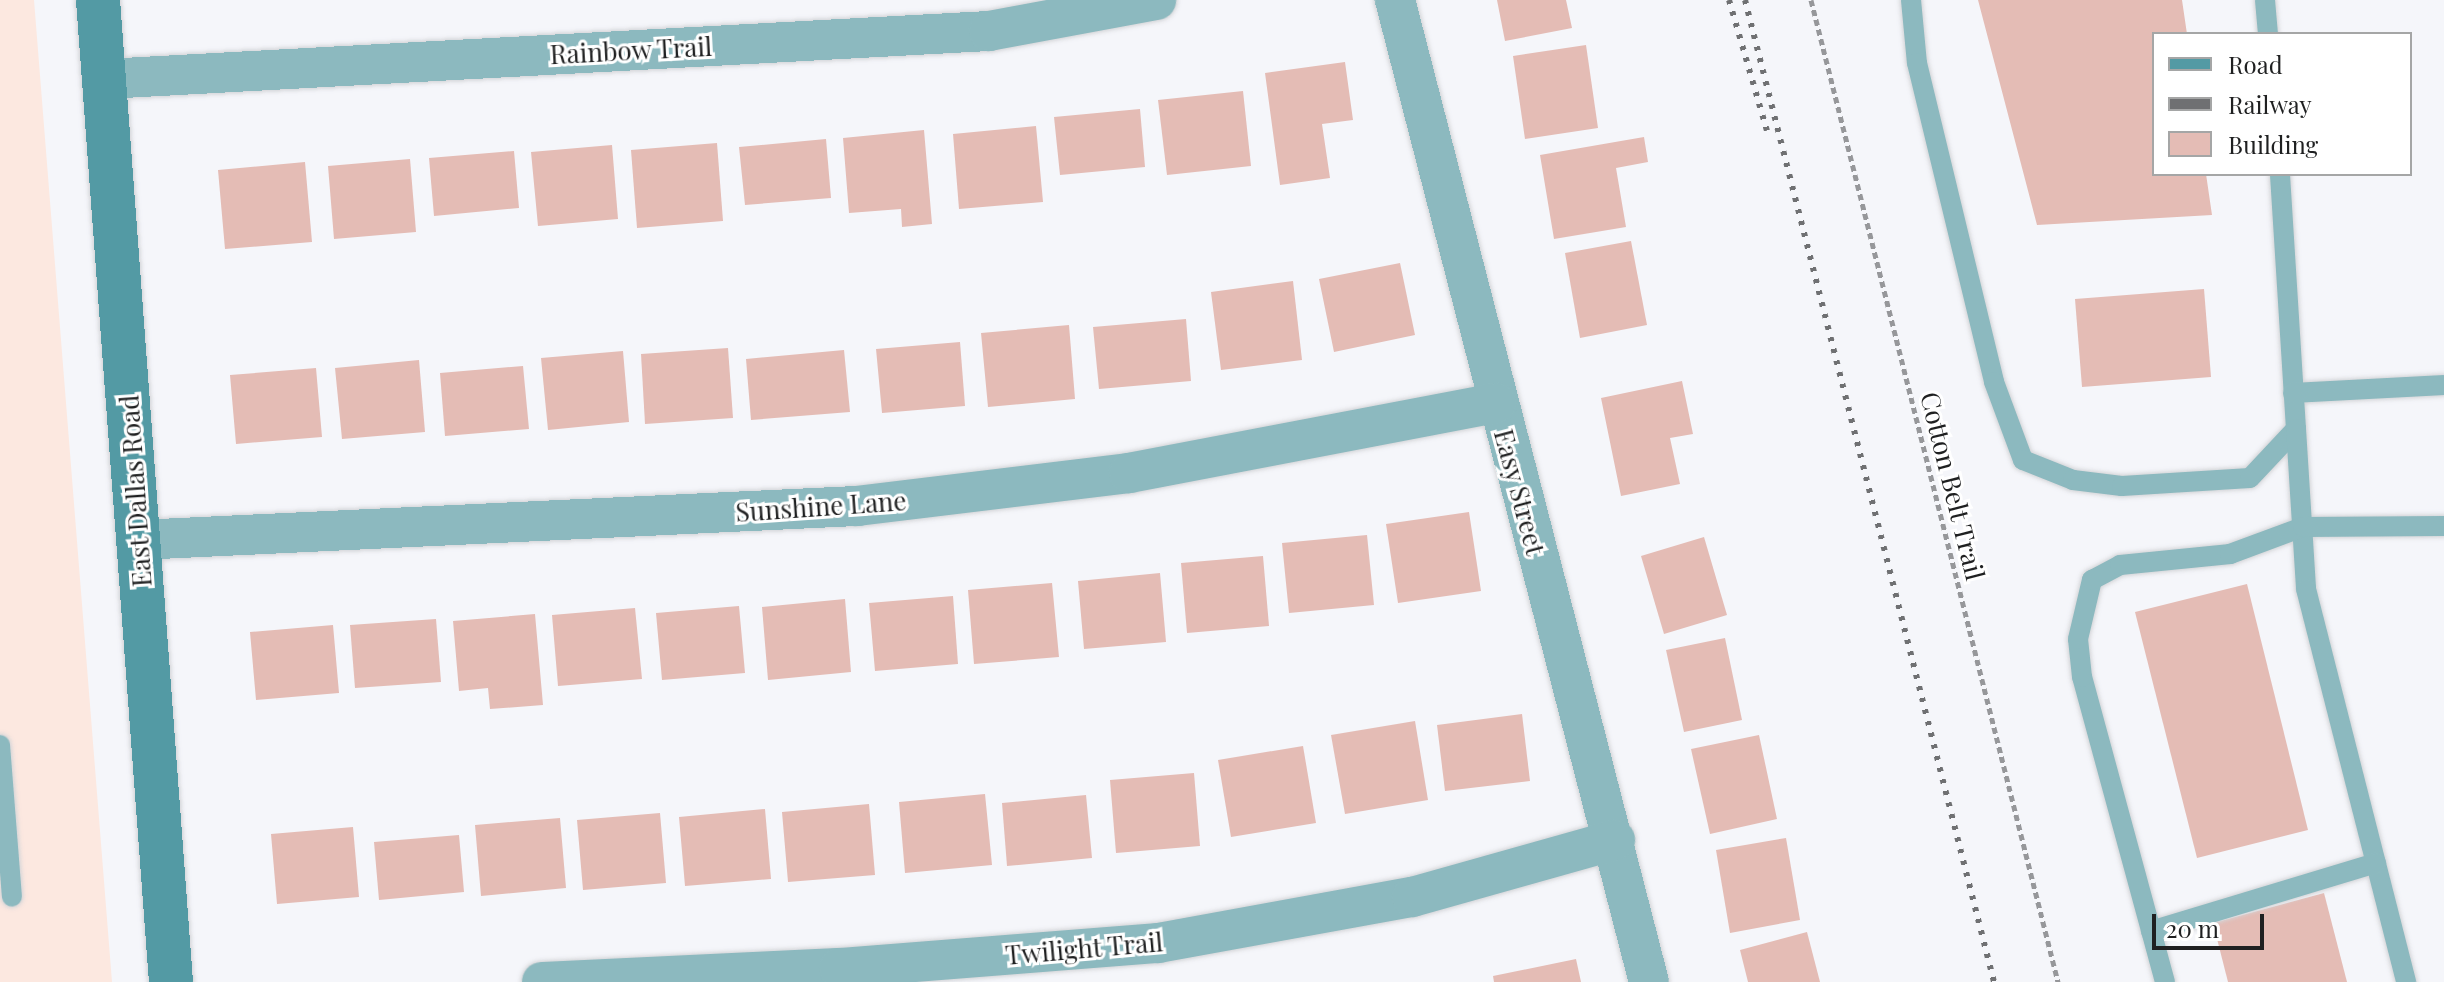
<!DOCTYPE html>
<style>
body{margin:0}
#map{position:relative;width:2444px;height:982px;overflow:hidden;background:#f5f6fa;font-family:"Playfair Display",serif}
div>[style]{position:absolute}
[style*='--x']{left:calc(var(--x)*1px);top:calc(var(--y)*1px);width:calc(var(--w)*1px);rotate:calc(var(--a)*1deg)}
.industrial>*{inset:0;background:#fce8e0}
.building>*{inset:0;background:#e4bcb5}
.path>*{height:5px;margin-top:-2.5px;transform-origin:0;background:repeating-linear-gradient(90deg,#96979a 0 6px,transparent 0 10px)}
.roads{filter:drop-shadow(0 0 2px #d3d4d7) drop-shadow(0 0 2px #d3d4d7)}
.lane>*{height:20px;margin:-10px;padding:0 10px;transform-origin:10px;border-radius:10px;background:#8cb9bf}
.street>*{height:40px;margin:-20px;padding:0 20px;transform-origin:20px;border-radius:20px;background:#8cb9bf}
.secondary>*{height:44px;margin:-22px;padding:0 22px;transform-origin:22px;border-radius:22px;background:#539aa4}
.rail>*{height:6px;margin-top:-3px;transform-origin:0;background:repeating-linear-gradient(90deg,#6f7072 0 4px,transparent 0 12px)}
span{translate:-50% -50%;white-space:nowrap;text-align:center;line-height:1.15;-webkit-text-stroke:6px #fff;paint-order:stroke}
.street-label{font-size:26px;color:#1f2021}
.legend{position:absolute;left:2152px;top:32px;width:260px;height:144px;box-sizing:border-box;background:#fff;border:2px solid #a5a6a6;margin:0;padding:10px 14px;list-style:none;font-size:24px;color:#1f2021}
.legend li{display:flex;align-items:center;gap:16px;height:40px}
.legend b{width:40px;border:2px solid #a5a6a6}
.scale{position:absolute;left:2152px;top:914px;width:112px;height:36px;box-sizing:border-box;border:4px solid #1f2021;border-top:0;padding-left:10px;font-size:24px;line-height:28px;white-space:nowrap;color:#1f2021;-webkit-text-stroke:6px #fff;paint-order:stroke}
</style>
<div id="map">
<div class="industrial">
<div style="clip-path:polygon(0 0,34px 0,112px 982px,0 982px)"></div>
</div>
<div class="building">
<div style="clip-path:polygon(1497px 0,1566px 0,1572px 28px,1505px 41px)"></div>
<div style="clip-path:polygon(1978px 0,2182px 0,2187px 34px,2154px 34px,2154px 174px,2206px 174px,2212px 215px,2037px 225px)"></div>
<div style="clip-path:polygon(1586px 45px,1598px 128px,1525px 139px,1513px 56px)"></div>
<div style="clip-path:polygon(1345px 62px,1353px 120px,1322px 124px,1330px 178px,1280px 185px,1265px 73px)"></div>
<div style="clip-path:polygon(1243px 91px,1251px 166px,1167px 175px,1158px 100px)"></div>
<div style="clip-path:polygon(1140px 109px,1145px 167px,1060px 175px,1054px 117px)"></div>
<div style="clip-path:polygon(1036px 126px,1043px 202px,959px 209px,953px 134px)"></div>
<div style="clip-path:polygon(924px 130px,932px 224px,902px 227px,901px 209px,849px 213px,843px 138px)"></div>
<div style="clip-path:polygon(1644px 137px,1648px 162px,1616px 168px,1626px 227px,1554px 239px,1540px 155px)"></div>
<div style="clip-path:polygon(826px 139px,831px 198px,745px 205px,739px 147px)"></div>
<div style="clip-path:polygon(717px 143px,723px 221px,637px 228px,631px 150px)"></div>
<div style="clip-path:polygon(612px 145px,618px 219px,538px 226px,531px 152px)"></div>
<div style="clip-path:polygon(514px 151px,519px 208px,434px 216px,429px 158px)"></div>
<div style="clip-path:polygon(410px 159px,416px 232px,334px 239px,328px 166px)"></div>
<div style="clip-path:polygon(305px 162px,312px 242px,225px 249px,218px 170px)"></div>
<div style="clip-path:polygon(1631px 241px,1647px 325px,1580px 338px,1565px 253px)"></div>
<div style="clip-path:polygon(1400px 263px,1415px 335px,1334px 352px,1319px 279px)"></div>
<div style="clip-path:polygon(1293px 281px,1302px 360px,1221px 370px,1211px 292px)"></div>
<div style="clip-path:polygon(2204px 289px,2211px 377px,2082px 387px,2075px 299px)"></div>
<div style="clip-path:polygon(1186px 319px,1191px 381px,1099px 389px,1093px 327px)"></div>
<div style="clip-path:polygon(1069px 325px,1075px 399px,988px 407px,981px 333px)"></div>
<div style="clip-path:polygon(960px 342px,965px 406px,882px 413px,876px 349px)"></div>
<div style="clip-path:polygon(728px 348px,733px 418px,645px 424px,641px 354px)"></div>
<div style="clip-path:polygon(844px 350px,850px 412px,751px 420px,746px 359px)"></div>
<div style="clip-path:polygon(623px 351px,629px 422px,548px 430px,541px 358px)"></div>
<div style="clip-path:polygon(419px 360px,425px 432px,342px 439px,335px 368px)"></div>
<div style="clip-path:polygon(523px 366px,529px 429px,445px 436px,440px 373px)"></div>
<div style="clip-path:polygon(316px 368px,322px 437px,236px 444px,230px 375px)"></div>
<div style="clip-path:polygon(1682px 381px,1693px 434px,1670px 438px,1680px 484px,1621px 496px,1601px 398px)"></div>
<div style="clip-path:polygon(1469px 512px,1481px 591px,1398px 603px,1386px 524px)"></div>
<div style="clip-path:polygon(1367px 535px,1374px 605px,1289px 613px,1282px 543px)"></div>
<div style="clip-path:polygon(1704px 537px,1727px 615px,1664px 634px,1641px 556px)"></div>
<div style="clip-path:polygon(1263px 556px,1269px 626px,1187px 633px,1181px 563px)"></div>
<div style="clip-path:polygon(1160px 573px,1166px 642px,1084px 649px,1078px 581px)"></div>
<div style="clip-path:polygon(1052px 583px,1059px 657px,974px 664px,968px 590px)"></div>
<div style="clip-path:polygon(2247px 584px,2308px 830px,2197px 858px,2135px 612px)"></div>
<div style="clip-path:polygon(953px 596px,958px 664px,875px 671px,869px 603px)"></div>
<div style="clip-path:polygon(845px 599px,851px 672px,768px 680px,762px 607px)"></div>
<div style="clip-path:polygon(739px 606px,745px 673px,662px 680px,656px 613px)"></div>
<div style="clip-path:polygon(635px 608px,642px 679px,558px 686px,552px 615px)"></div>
<div style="clip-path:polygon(535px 614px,543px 705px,490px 709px,488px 688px,459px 691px,453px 621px)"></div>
<div style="clip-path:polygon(436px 619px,441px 682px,355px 688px,350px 625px)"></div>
<div style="clip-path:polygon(333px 625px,339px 693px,256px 700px,250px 632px)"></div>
<div style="clip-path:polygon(1725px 638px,1742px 720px,1684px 732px,1666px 650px)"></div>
<div style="clip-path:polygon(1522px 714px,1530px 781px,1445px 791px,1437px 725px)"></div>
<div style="clip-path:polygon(1415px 721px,1428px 800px,1345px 814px,1331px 735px)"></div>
<div style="clip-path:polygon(1759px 735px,1777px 819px,1710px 834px,1691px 749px)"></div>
<div style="clip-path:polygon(1303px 746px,1316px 823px,1231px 837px,1218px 760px)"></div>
<div style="clip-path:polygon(1194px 773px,1200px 846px,1116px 853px,1110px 780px)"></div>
<div style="clip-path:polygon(985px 794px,992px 865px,905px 873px,899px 802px)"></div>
<div style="clip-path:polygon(1086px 795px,1092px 858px,1007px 866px,1002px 803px)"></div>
<div style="clip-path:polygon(869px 804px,875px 875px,788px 882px,782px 812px)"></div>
<div style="clip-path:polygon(765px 809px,771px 879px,685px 886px,679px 817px)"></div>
<div style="clip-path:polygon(660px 813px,666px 883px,583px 890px,577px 820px)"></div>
<div style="clip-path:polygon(560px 818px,566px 888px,481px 896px,475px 825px)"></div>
<div style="clip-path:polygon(353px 827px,359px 897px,277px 904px,271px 834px)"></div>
<div style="clip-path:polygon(459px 835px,464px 892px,379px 900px,374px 842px)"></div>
<div style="clip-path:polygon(1786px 838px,1800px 920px,1730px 933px,1716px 850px)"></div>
<div style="clip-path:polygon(2324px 893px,2347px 982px,2228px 982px,2213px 923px)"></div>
<div style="clip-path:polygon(1807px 932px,1820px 982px,1748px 982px,1740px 950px)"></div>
<div style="clip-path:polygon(1576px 959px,1581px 982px,1494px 982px,1493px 976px)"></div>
</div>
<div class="path">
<div style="--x:1811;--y:0;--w:1013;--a:75.88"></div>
</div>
<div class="roads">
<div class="lane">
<div style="--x:1911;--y:0;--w:63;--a:84.6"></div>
<div style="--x:1917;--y:63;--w:328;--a:76.4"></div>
<div style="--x:1994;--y:382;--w:83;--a:69.6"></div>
<div style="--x:2023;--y:460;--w:54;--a:21.8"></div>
<div style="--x:2073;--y:480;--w:49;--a:7"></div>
<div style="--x:2122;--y:486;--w:128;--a:-3.6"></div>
<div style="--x:2250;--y:478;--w:67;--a:-46.8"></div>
<div style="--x:2296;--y:429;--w:256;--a:-93.6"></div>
<div style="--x:2265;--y:0;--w:34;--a:85"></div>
<div style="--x:2293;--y:393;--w:151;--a:-3"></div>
<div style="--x:2296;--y:429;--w:160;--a:86.4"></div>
<div style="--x:2306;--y:589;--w:406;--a:75.7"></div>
<div style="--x:0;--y:745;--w:152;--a:85.5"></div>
<div style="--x:2151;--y:931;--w:235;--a:-16.8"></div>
<div style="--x:2165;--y:982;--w:316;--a:-105.2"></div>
<div style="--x:2082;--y:677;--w:38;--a:-96"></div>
<div style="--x:2078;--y:639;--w:61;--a:-76.7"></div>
<div style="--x:2092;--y:580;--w:32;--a:-28"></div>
<div style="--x:2120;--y:565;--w:111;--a:-5.7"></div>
<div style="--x:2230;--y:554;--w:78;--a:-20.3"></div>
<div style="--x:2303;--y:527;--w:141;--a:-0.4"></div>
</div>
<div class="street">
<div style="--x:1395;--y:0;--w:1014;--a:75.5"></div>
<div style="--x:105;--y:79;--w:885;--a:-3.11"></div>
<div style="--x:989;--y:31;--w:170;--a:-10.5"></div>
<div style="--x:138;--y:540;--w:720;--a:-2.71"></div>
<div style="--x:857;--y:506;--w:274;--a:-6.9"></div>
<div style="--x:1129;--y:473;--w:374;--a:-10.8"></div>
<div style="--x:542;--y:982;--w:297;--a:-2.7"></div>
<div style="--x:839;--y:968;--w:320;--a:-4.5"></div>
<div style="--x:1158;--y:943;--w:258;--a:-10.3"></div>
<div style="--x:1412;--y:897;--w:211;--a:-15.7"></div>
</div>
<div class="secondary">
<div style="--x:98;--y:0;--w:985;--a:85.75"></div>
</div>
</div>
<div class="rail">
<div style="--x:1729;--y:0;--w:136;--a:73.8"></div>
<div style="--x:1745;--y:0;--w:1013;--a:75.77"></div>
</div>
<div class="street-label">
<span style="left:631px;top:50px;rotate:-3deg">Rainbow Trail</span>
<span style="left:1953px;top:486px;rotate:76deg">Cotton Belt Trail</span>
<span style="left:135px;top:491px;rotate:-94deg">East Dallas Road</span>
<span style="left:1520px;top:492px;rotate:75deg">Easy Street</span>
<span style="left:821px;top:506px;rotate:-4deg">Sunshine Lane</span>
<span style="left:1084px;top:948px;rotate:-5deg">Twilight Trail</span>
</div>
<ul class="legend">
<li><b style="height:10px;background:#539aa4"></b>Road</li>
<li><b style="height:10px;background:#6f7072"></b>Railway</li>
<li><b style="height:22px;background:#e4bcb5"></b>Building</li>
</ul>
<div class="scale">20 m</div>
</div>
